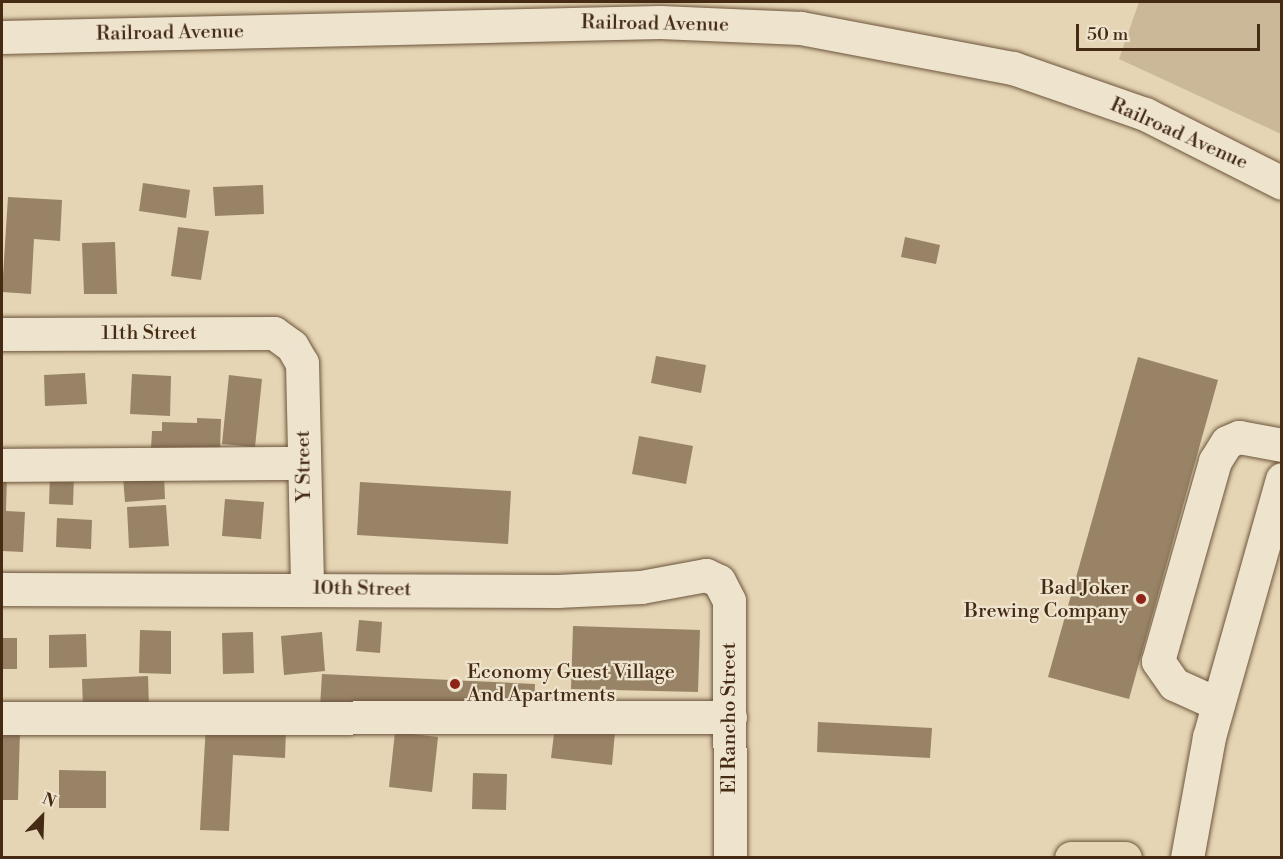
<!DOCTYPE html>
<style>
body{margin:0}
#map{position:relative;width:1283px;height:859px;overflow:hidden;background:#e5d5b4;font-family:"Libre Bodoni",serif}
div>[style]{position:absolute}
[style*='--x']{left:calc(var(--x)*1px);top:calc(var(--y)*1px);width:calc(var(--w)*1px);rotate:calc(var(--a)*1deg)}
.green>*{inset:0;background:#cab899}
.building>*{inset:0;background:#988367}
.roads{filter:drop-shadow(0 0 2px #6d553c) drop-shadow(0 0 2px #6d553c)}
.minor>*{height:33px;margin:-16.5px;padding:0 16.5px;transform-origin:16.5px;border-radius:16.5px;background:#eee4ce}
.major>*{height:33px;margin:-16.5px;padding:0 16.5px;transform-origin:16.5px;border-radius:16.5px;background:#e5d5b4}
.dots>*{width:16px;height:16px;translate:-50% -50%;box-sizing:border-box;border:3px solid #eee4ce;border-radius:50%}
span{translate:-50% -50%;white-space:nowrap;text-align:center;line-height:1.15;-webkit-text-stroke:4.5px #eee4ce;paint-order:stroke}
.street-label{font-size:20px;color:#452a14}
.poi-label{font-size:20px;color:#452a14}
.right{translate:-100% -50%;text-align:right}
.left{translate:0 -50%;text-align:left}
.frame{position:absolute;inset:0;border:3px solid #452a14;pointer-events:none}
.north{position:absolute;left:12px;top:787px;width:60px;height:60px;-webkit-text-stroke:4px #eee4ce;paint-order:stroke;rotate:23deg;font-size:16px;font-weight:700;line-height:24px;text-align:center;color:#452a14}
.north::after{content:'';display:block;margin:auto;width:21px;height:27px;background:#452a14;clip-path:polygon(50% 0,100% 100%,50% 72%,0 100%)}
.scale{position:absolute;left:1076px;top:24px;width:184px;height:27px;box-sizing:border-box;border:3px solid #452a14;border-top:0;padding-left:8px;font-size:18px;line-height:21px;white-space:nowrap;color:#452a14;-webkit-text-stroke:4px #eee4ce;paint-order:stroke}
</style>
<div id="map">
<div class="green">
<div style="clip-path:polygon(1139px 2px,1281px 2px,1281px 134px,1119px 59px)"></div>
</div>
<div class="building">
<div style="clip-path:polygon(143px 183px,190px 190px,186px 218px,139px 211px)"></div>
<div style="clip-path:polygon(263px 185px,264px 214px,215px 216px,213px 187px)"></div>
<div style="clip-path:polygon(8px 197px,62px 200px,60px 241px,34px 239px,31px 294px,2px 292px)"></div>
<div style="clip-path:polygon(178px 227px,209px 231px,201px 280px,171px 276px)"></div>
<div style="clip-path:polygon(905px 237px,940px 245px,936px 264px,901px 257px)"></div>
<div style="clip-path:polygon(115px 242px,117px 294px,84px 294px,82px 243px)"></div>
<div style="clip-path:polygon(656px 356px,706px 365px,701px 393px,651px 383px)"></div>
<div style="clip-path:polygon(1138px 357px,1218px 380px,1129px 699px,1048px 677px)"></div>
<div style="clip-path:polygon(85px 373px,87px 404px,45px 406px,44px 375px)"></div>
<div style="clip-path:polygon(132px 374px,171px 376px,170px 416px,130px 414px)"></div>
<div style="clip-path:polygon(229px 375px,262px 379px,255px 447px,222px 444px)"></div>
<div style="clip-path:polygon(197px 418px,221px 419px,220px 450px,151px 448px,152px 431px,162px 431px,162px 422px,197px 423px)"></div>
<div style="clip-path:polygon(639px 436px,693px 446px,686px 484px,632px 474px)"></div>
<div style="clip-path:polygon(2px 474px,7px 474px,6px 511px,25px 512px,23px 552px,2px 551px)"></div>
<div style="clip-path:polygon(50px 475px,74px 476px,73px 505px,49px 504px)"></div>
<div style="clip-path:polygon(164px 475px,165px 499px,125px 502px,123px 477px)"></div>
<div style="clip-path:polygon(360px 482px,511px 491px,508px 544px,357px 535px)"></div>
<div style="clip-path:polygon(225px 499px,264px 502px,261px 539px,222px 536px)"></div>
<div style="clip-path:polygon(166px 505px,169px 546px,129px 548px,127px 507px)"></div>
<div style="clip-path:polygon(57px 518px,92px 520px,91px 549px,56px 547px)"></div>
<div style="clip-path:polygon(359px 620px,382px 622px,380px 653px,356px 651px)"></div>
<div style="clip-path:polygon(573px 626px,700px 630px,698px 692px,571px 689px)"></div>
<div style="clip-path:polygon(140px 630px,171px 631px,171px 674px,139px 673px)"></div>
<div style="clip-path:polygon(253px 632px,254px 673px,223px 674px,222px 633px)"></div>
<div style="clip-path:polygon(322px 632px,325px 671px,284px 675px,281px 636px)"></div>
<div style="clip-path:polygon(86px 634px,87px 667px,49px 668px,49px 635px)"></div>
<div style="clip-path:polygon(2px 638px,17px 638px,17px 669px,2px 669px)"></div>
<div style="clip-path:polygon(322px 674px,535px 684px,534px 714px,320px 708px)"></div>
<div style="clip-path:polygon(148px 676px,149px 708px,83px 711px,82px 679px)"></div>
<div style="clip-path:polygon(818px 722px,932px 728px,930px 758px,817px 752px)"></div>
<div style="clip-path:polygon(206px 724px,286px 729px,285px 758px,233px 755px,229px 831px,200px 830px)"></div>
<div style="clip-path:polygon(555px 726px,615px 732px,612px 765px,551px 758px)"></div>
<div style="clip-path:polygon(2px 730px,20px 730px,18px 800px,2px 800px)"></div>
<div style="clip-path:polygon(395px 732px,438px 737px,432px 792px,389px 787px)"></div>
<div style="clip-path:polygon(59px 770px,106px 771px,106px 808px,59px 808px)"></div>
<div style="clip-path:polygon(473px 773px,507px 774px,506px 810px,472px 809px)"></div>
</div>
<div class="roads">
<div class="minor">
<div style="--x:2;--y:37;--w:658;--a:-1.31"></div>
<div style="--x:660;--y:22;--w:141;--a:2.4"></div>
<div style="--x:801;--y:28;--w:216;--a:10.7"></div>
<div style="--x:1013;--y:68;--w:140;--a:19.2"></div>
<div style="--x:1145;--y:114;--w:153;--a:26.7"></div>
<div style="--x:2;--y:334;--w:272;--a:-0.2"></div>
<div style="--x:274;--y:333;--w:22;--a:36"></div>
<div style="--x:292;--y:346;--w:20;--a:60"></div>
<div style="--x:302;--y:363;--w:225;--a:88.7"></div>
<div style="--x:2;--y:465;--w:302;--a:-0.4"></div>
<div style="--x:2;--y:589;--w:555;--a:0.21"></div>
<div style="--x:557;--y:591;--w:84;--a:-2.7"></div>
<div style="--x:641;--y:587;--w:66;--a:-10.5"></div>
<div style="--x:706;--y:575;--w:14;--a:25"></div>
<div style="--x:719;--y:581;--w:22;--a:63"></div>
<div style="--x:729;--y:601;--w:257;--a:89.8"></div>
<div style="--x:1218;--y:704;--w:48;--a:-155.6"></div>
<div style="--x:1174;--y:684;--w:28;--a:-125"></div>
<div style="--x:1158;--y:661;--w:208;--a:-74.1"></div>
<div style="--x:1215;--y:461;--w:22;--a:-58"></div>
<div style="--x:1227;--y:442;--w:13;--a:-23"></div>
<div style="--x:1239;--y:437;--w:44;--a:10.5"></div>
<div style="--x:2;--y:718;--w:728;--a:-0.08"></div>
<div style="--x:1187;--y:858;--w:123;--a:-79.7"></div>
<div style="--x:1209;--y:737;--w:268;--a:-74.2"></div>
</div>
<div class="major">
<div style="--x:1071;--y:858;--w:54;--a:0"></div>
</div>
</div>
<div class="dots">
<div style="left:1141px;top:599px;background:#8f2418"></div>
<div style="left:455px;top:684px;background:#8f2418"></div>
</div>
<div class="street-label">
<span style="left:655px;top:24px;rotate:1deg">Railroad Avenue</span>
<span style="left:170px;top:33px;rotate:-1deg">Railroad Avenue</span>
<span style="left:1179px;top:134px;rotate:24deg">Railroad Avenue</span>
<span style="left:149px;top:333px">11th Street</span>
<span style="left:304px;top:466px;rotate:-91deg">Y Street</span>
<span style="left:362px;top:589px;rotate:1deg">10th Street</span>
<span style="left:729px;top:718px;rotate:-90deg">El Rancho Street</span>
</div>
<div class="poi-label">
<span class="right" style="left:1129px;top:600px">Bad Joker<br>Brewing Company</span>
<span class="left" style="left:467px;top:684px">Economy Guest Village<br>And Apartments</span>
</div>
<div class="frame"></div>
<div class="north">N</div>
<div class="scale">50 m</div>
</div>
